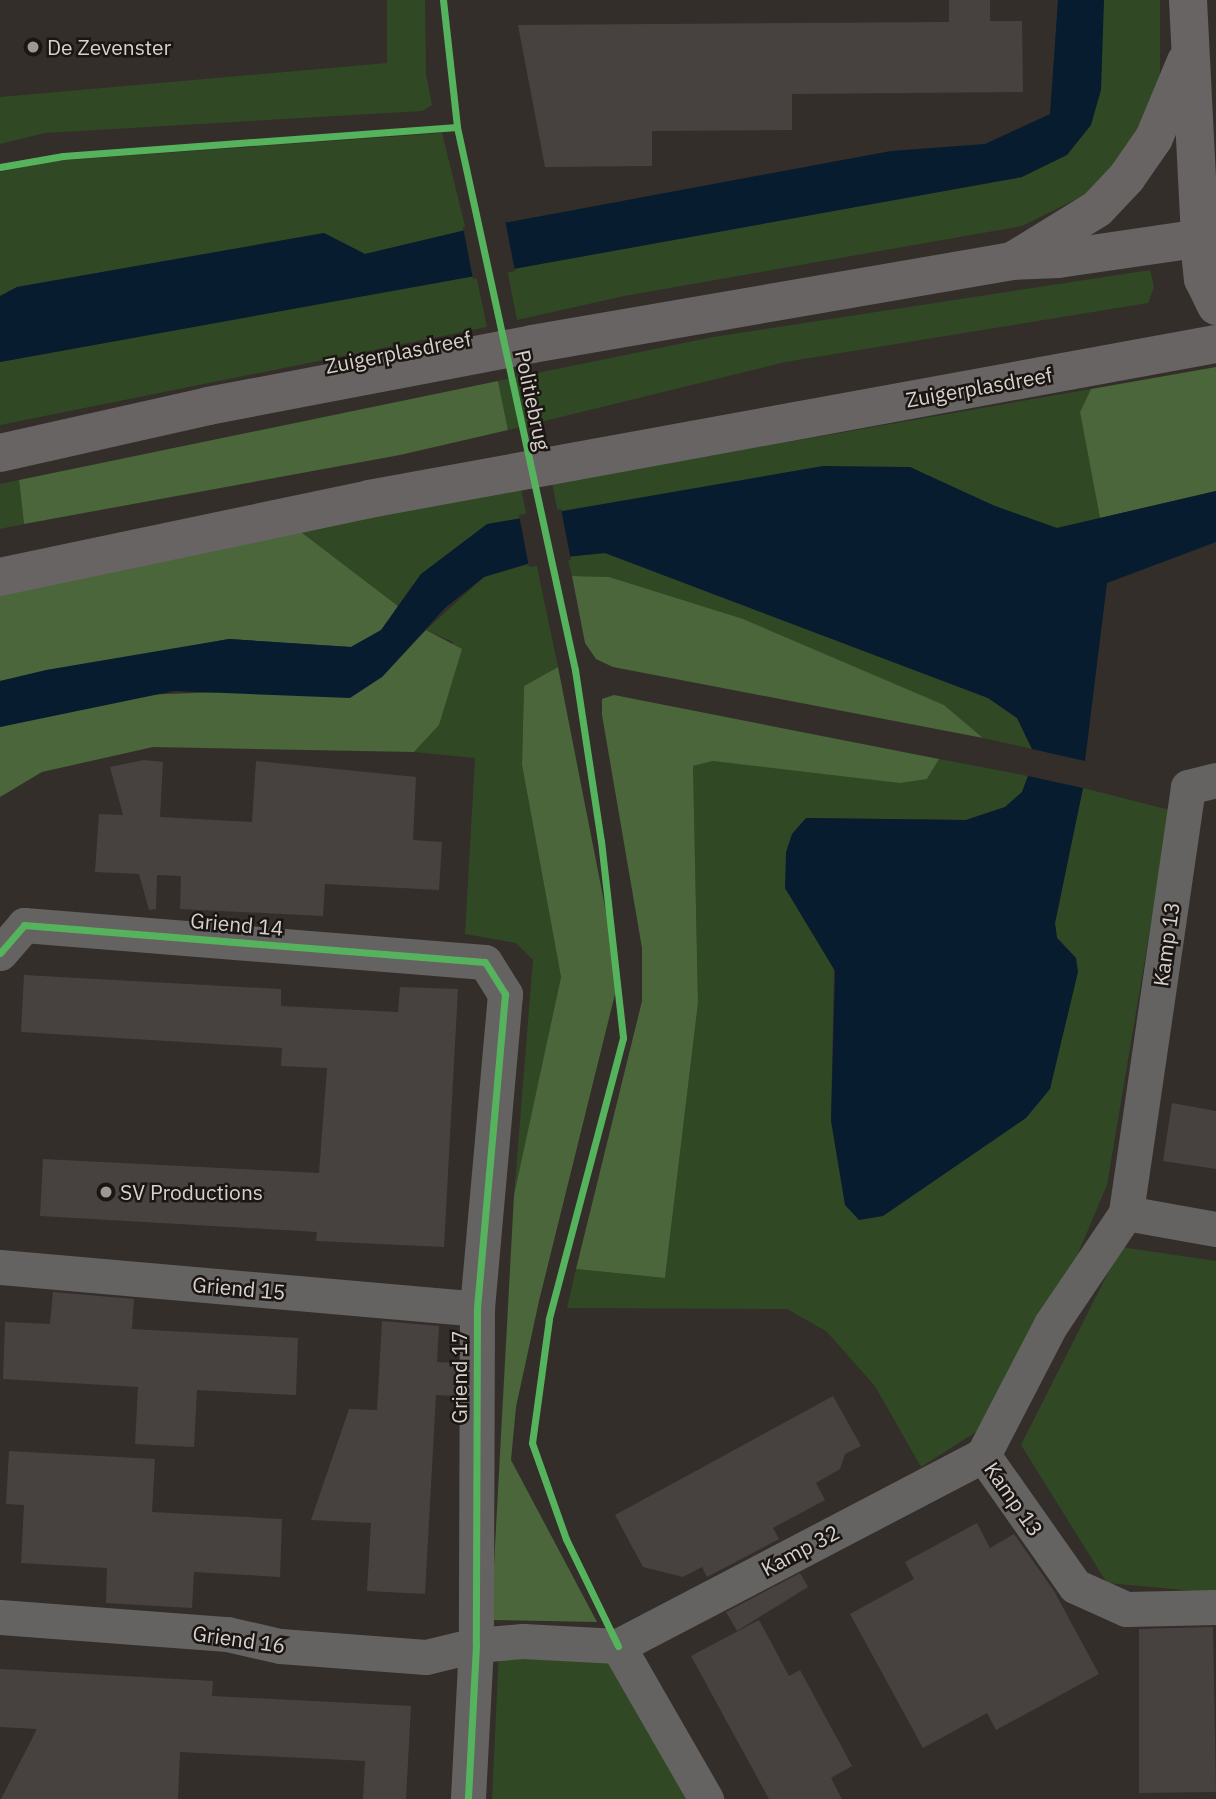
<!DOCTYPE html>
<style>
body{margin:0}
#map{position:relative;width:1216px;height:1799px;overflow:hidden;background:#332e2a;font-family:"IBM Plex Sans",sans-serif}
div>[style]{position:absolute}
[style*='--x']{left:calc(var(--x)*1px);top:calc(var(--y)*1px);width:calc(var(--w)*1px);rotate:calc(var(--a)*1deg)}
.green>*{inset:0;background:#314825}
.forest>*{inset:0;background:#4a663a}
.water>*{inset:0;background:#071c2e}
.pier>*{inset:0;background:#332e2a}
.building>*{inset:0;background:#474240}
.street>*{height:35px;margin:-17.5px;padding:0 17.5px;transform-origin:17.5px;border-radius:17.5px;background:#656362}
.secondary>*{height:38px;margin:-19px;padding:0 19px;transform-origin:19px;border-radius:19px;background:#686463}
.cycleway>*{height:7px;margin:-3.5px;padding:0 3.5px;transform-origin:3.5px;border-radius:3.5px;background:#56b35d}
.dots>*{width:19px;height:19px;translate:-50% -50%;box-sizing:border-box;border:4px solid #1b1613;border-radius:50%}
span{translate:-50% -50%;white-space:nowrap;text-align:center;line-height:1.15;-webkit-text-stroke:5px #1b1613;paint-order:stroke}
.poi-label{font-size:21px;color:#d7d1cc}
.left{translate:0 -50%;text-align:left}
.street-label{font-size:21px;color:#d7d1cc}
</style>
<div id="map">
<div class="green">
<div style="clip-path:polygon(387px 0,425px 0,426px 74px,432px 105px,422px 111px,45px 133px,0 144px,0 97px,387px 63px)"></div>
<div style="clip-path:polygon(1104px 0,1160px 0,1160px 79px,1147px 119px,1101px 187px,1022px 226px,624px 296px,517px 320px,507px 269px,1022px 177px,1102px 31px)"></div>
<div style="clip-path:polygon(442px 133px,466px 230px,365px 254px,324px 233px,17px 287px,0 296px,0 172px,53px 161px)"></div>
<div style="clip-path:polygon(1150px 270px,1154px 287px,1148px 303px,785px 362px,508px 430px,498px 381px,713px 337px)"></div>
<div style="clip-path:polygon(476px 275px,487px 327px,0 425px,0 362px)"></div>
<div style="clip-path:polygon(1091px 389px,1080px 412px,1100px 518px,1057px 528px,995px 506px,603px 506px,558px 513px,552px 483px)"></div>
<div style="clip-path:polygon(19px 480px,24px 524px,0 529px,0 484px)"></div>
<div style="clip-path:polygon(521px 489px,527px 517px,421px 574px,398px 606px,297px 529px)"></div>
<div style="clip-path:polygon(605px 553px,988px 698px,1017px 718px,1032px 749px,983px 738px,944px 705px,609px 577px,572px 576px,567px 557px)"></div>
<div style="clip-path:polygon(536px 562px,558px 667px,524px 686px,522px 765px,561px 977px,514px 1195px,533px 960px,516px 943px,465px 934px,475px 758px,414px 752px,439px 725px,453px 642px,426px 630px,484px 577px)"></div>
<div style="clip-path:polygon(939px 759px,1028px 776px,1022px 792px,1005px 807px,966px 820px,806px 818px,785px 888px,834px 962px,831px 1121px,1076px 958px,1057px 938px,1055px 923px,1083px 788px,1170px 810px,1107px 1185px,1068px 1277px,979px 1430px,921px 1467px,875px 1386px,826px 1331px,787px 1309px,567px 1308px,576px 1269px,665px 1278px,698px 1003px,693px 766px,713px 761px,927px 779px)"></div>
<div style="clip-path:polygon(1121px 1247px,1216px 1261px,1216px 1593px,1107px 1583px,1021px 1445px)"></div>
<div style="clip-path:polygon(499px 1650px,605px 1655px,687px 1799px,492px 1799px)"></div>
</div>
<div class="forest">
<div style="clip-path:polygon(1216px 367px,1216px 491px,1100px 518px,1080px 412px,1091px 389px)"></div>
<div style="clip-path:polygon(498px 381px,508px 430px,400px 455px,24px 524px,19px 480px)"></div>
<div style="clip-path:polygon(297px 529px,398px 606px,382px 630px,351px 647px,229px 639px,0 681px,0 588px)"></div>
<div style="clip-path:polygon(572px 576px,609px 577px,743px 619px,944px 705px,983px 738px,613px 667px,596px 659px,585px 643px)"></div>
<div style="clip-path:polygon(426px 630px,462px 649px,439px 725px,414px 752px,153px 747px,42px 772px,0 797px,0 727px,138px 695px,250px 691px,382px 677px)"></div>
<div style="clip-path:polygon(558px 667px,617px 968px,616px 990px,539px 1301px,516px 1407px,511px 1460px,597px 1622px,491px 1620px,514px 1195px,561px 977px,522px 765px,524px 686px)"></div>
<div style="clip-path:polygon(614px 695px,939px 759px,927px 779px,900px 783px,713px 761px,693px 766px,698px 1003px,665px 1278px,576px 1269px,642px 1001px,642px 948px,602px 715px,602px 699px)"></div>
</div>
<div class="water">
<div style="clip-path:polygon(1058px 0,1104px 0,1101px 90px,1091px 125px,1067px 155px,1022px 177px,0 362px,0 296px,17px 287px,324px 233px,365px 254px,466px 230px,891px 151px,985px 144px,1050px 114px)"></div>
<div style="clip-path:polygon(823px 466px,910px 467px,995px 506px,1057px 528px,1216px 491px,1216px 542px,1107px 583px,1085px 761px,1032px 749px,1017px 718px,988px 698px,605px 553px,543px 559px,484px 577px,445px 608px,382px 677px,350px 698px,174px 691px,0 727px,0 681px,46px 670px,229px 639px,351px 647px,381px 630px,421px 574px,487px 524px)"></div>
<div style="clip-path:polygon(1028px 776px,1083px 788px,1055px 923px,1057px 938px,1076px 958px,1078px 972px,1050px 1089px,1026px 1118px,883px 1216px,859px 1220px,845px 1205px,831px 1121px,835px 971px,785px 888px,786px 852px,792px 834px,806px 818px,966px 820px,1005px 807px,1022px 792px)"></div>
</div>
<div class="pier">
<div style="clip-path:polygon(505px 220px,515px 271px,473px 279px,463px 227px)"></div>
<div style="clip-path:polygon(561px 509px,571px 560px,529px 567px,519px 515px)"></div>
</div>
<div class="building">
<div style="clip-path:polygon(949px 0,990px 0,990px 21px,1022px 21px,1023px 92px,792px 94px,792px 130px,652px 131px,652px 166px,545px 167px,518px 25px,949px 22px)"></div>
<div style="clip-path:polygon(144px 760px,163px 762px,160px 817px,252px 822px,256px 761px,416px 777px,413px 840px,442px 842px,439px 890px,325px 884px,323px 916px,180px 909px,181px 876px,157px 875px,156px 909px,149px 910px,139px 874px,95px 872px,99px 814px,123px 815px,110px 767px)"></div>
<div style="clip-path:polygon(24px 975px,281px 989px,281px 1006px,398px 1012px,400px 987px,458px 989px,444px 1247px,316px 1241px,317px 1232px,40px 1216px,43px 1159px,319px 1173px,327px 1068px,281px 1066px,282px 1048px,21px 1032px)"></div>
<div style="clip-path:polygon(1172px 1103px,1216px 1111px,1216px 1169px,1163px 1161px)"></div>
<div style="clip-path:polygon(53px 1292px,134px 1299px,132px 1329px,298px 1338px,296px 1395px,197px 1390px,194px 1447px,135px 1444px,138px 1387px,3px 1379px,5px 1322px,50px 1324px)"></div>
<div style="clip-path:polygon(382px 1321px,439px 1326px,437px 1362px,457px 1363px,457px 1396px,436px 1395px,425px 1594px,367px 1591px,371px 1523px,311px 1520px,349px 1409px,377px 1410px)"></div>
<div style="clip-path:polygon(833px 1396px,861px 1446px,845px 1454px,840px 1469px,816px 1483px,825px 1500px,773px 1528px,779px 1539px,707px 1577px,702px 1567px,683px 1577px,643px 1567px,615px 1515px)"></div>
<div style="clip-path:polygon(9px 1451px,155px 1459px,152px 1512px,282px 1519px,280px 1577px,194px 1572px,192px 1608px,106px 1603px,107px 1568px,21px 1563px,24px 1505px,6px 1504px)"></div>
<div style="clip-path:polygon(977px 1523px,990px 1548px,1014px 1534px,1054px 1591px,1099px 1674px,996px 1730px,987px 1713px,923px 1748px,850px 1614px,914px 1579px,905px 1562px)"></div>
<div style="clip-path:polygon(800px 1573px,808px 1587px,737px 1631px,726px 1612px)"></div>
<div style="clip-path:polygon(759px 1620px,789px 1676px,800px 1670px,852px 1766px,831px 1778px,842px 1799px,769px 1799px,691px 1656px)"></div>
<div style="clip-path:polygon(1213px 1627px,1216px 1792px,1139px 1793px,1139px 1629px)"></div>
<div style="clip-path:polygon(0 1669px,213px 1681px,212px 1696px,411px 1706px,406px 1799px,363px 1799px,365px 1761px,180px 1752px,178px 1799px,1px 1799px,37px 1729px,0 1727px)"></div>
</div>
<div class="street">
<div style="--x:1216;--y:780;--w:29;--a:166"></div>
<div style="--x:1188;--y:787;--w:430;--a:98.3"></div>
<div style="--x:1126;--y:1213;--w:134;--a:124"></div>
<div style="--x:1051;--y:1324;--w:148;--a:117.4"></div>
<div style="--x:983;--y:1455;--w:160;--a:54.9"></div>
<div style="--x:1075;--y:1586;--w:56;--a:24.3"></div>
<div style="--x:1126;--y:1609;--w:90;--a:-1.3"></div>
<div style="--x:0;--y:953;--w:37;--a:-49"></div>
<div style="--x:24;--y:925;--w:462;--a:4.6"></div>
<div style="--x:485;--y:962;--w:38;--a:58"></div>
<div style="--x:505;--y:994;--w:316;--a:95.1"></div>
<div style="--x:477;--y:1309;--w:336;--a:90.2"></div>
<div style="--x:476;--y:1645;--w:154;--a:93"></div>
<div style="--x:1126;--y:1213;--w:91;--a:10.1"></div>
<div style="--x:0;--y:1267;--w:479;--a:5"></div>
<div style="--x:0;--y:1617;--w:228;--a:4.3"></div>
<div style="--x:227;--y:1634;--w:54;--a:12.8"></div>
<div style="--x:280;--y:1646;--w:146;--a:4.3"></div>
<div style="--x:426;--y:1657;--w:51;--a:-13.5"></div>
<div style="--x:476;--y:1645;--w:47;--a:-4.9"></div>
<div style="--x:523;--y:1641;--w:95;--a:3"></div>
<div style="--x:618;--y:1646;--w:412;--a:-27.6"></div>
<div style="--x:618;--y:1646;--w:177;--a:60.1"></div>
</div>
<div class="secondary">
<div style="--x:1188;--y:0;--w:261;--a:87.1"></div>
<div style="--x:1201;--y:261;--w:18;--a:84"></div>
<div style="--x:1203;--y:279;--w:30;--a:64"></div>
<div style="--x:1014;--y:260;--w:97;--a:-31.6"></div>
<div style="--x:1097;--y:209;--w:44;--a:-46.8"></div>
<div style="--x:1127;--y:177;--w:47;--a:-55.3"></div>
<div style="--x:1154;--y:138;--w:83;--a:-67.4"></div>
<div style="--x:0;--y:453;--w:213;--a:-12.7"></div>
<div style="--x:208;--y:406;--w:330;--a:-10.8"></div>
<div style="--x:532;--y:344;--w:486;--a:-9.8"></div>
<div style="--x:1011;--y:261;--w:47;--a:-2.4"></div>
<div style="--x:1058;--y:259;--w:160;--a:-8.3"></div>
<div style="--x:0;--y:577;--w:377;--a:-11.9"></div>
<div style="--x:369;--y:499;--w:861;--a:-10.37"></div>
</div>
<div class="cycleway">
<div style="--x:443;--y:0;--w:128;--a:83.7"></div>
<div style="--x:457;--y:127;--w:556;--a:77.74"></div>
<div style="--x:575;--y:670;--w:173;--a:81.4"></div>
<div style="--x:601;--y:841;--w:198;--a:83.6"></div>
<div style="--x:623;--y:1038;--w:291;--a:104.8"></div>
<div style="--x:549;--y:1319;--w:125;--a:97.8"></div>
<div style="--x:532;--y:1443;--w:102;--a:70.5"></div>
<div style="--x:566;--y:1539;--w:119;--a:64.1"></div>
<div style="--x:0;--y:167;--w:64;--a:-9.9"></div>
<div style="--x:63;--y:156;--w:395;--a:-4.2"></div>
<div style="--x:0;--y:953;--w:37;--a:-49"></div>
<div style="--x:24;--y:925;--w:462;--a:4.6"></div>
<div style="--x:485;--y:962;--w:38;--a:58"></div>
<div style="--x:505;--y:994;--w:316;--a:95.1"></div>
<div style="--x:477;--y:1309;--w:336;--a:90.2"></div>
<div style="--x:476;--y:1645;--w:154;--a:93"></div>
</div>
<div class="dots">
<div style="left:33px;top:47px;background:#9e9893"></div>
<div style="left:106px;top:1192px;background:#9e9893"></div>
</div>
<div class="poi-label">
<span class="left" style="left:47px;top:47px">De Zevenster</span>
<span class="left" style="left:120px;top:1192px">SV Productions</span>
</div>
<div class="street-label">
<span style="left:398px;top:352px;rotate:-11deg">Zuigerplasdreef</span>
<span style="left:979px;top:387px;rotate:-10deg">Zuigerplasdreef</span>
<span style="left:533px;top:400px;rotate:78deg">Politiebrug</span>
<span style="left:237px;top:924px;rotate:5deg">Griend 14</span>
<span style="left:1166px;top:944px;rotate:-82deg">Kamp 13</span>
<span style="left:239px;top:1288px;rotate:5deg">Griend 15</span>
<span style="left:459px;top:1377px;rotate:-90deg">Griend 17</span>
<span style="left:1014px;top:1499px;rotate:55deg">Kamp 13</span>
<span style="left:800px;top:1550px;rotate:-28deg">Kamp 32</span>
<span style="left:239px;top:1639px;rotate:8deg">Griend 16</span>
</div>
</div>
